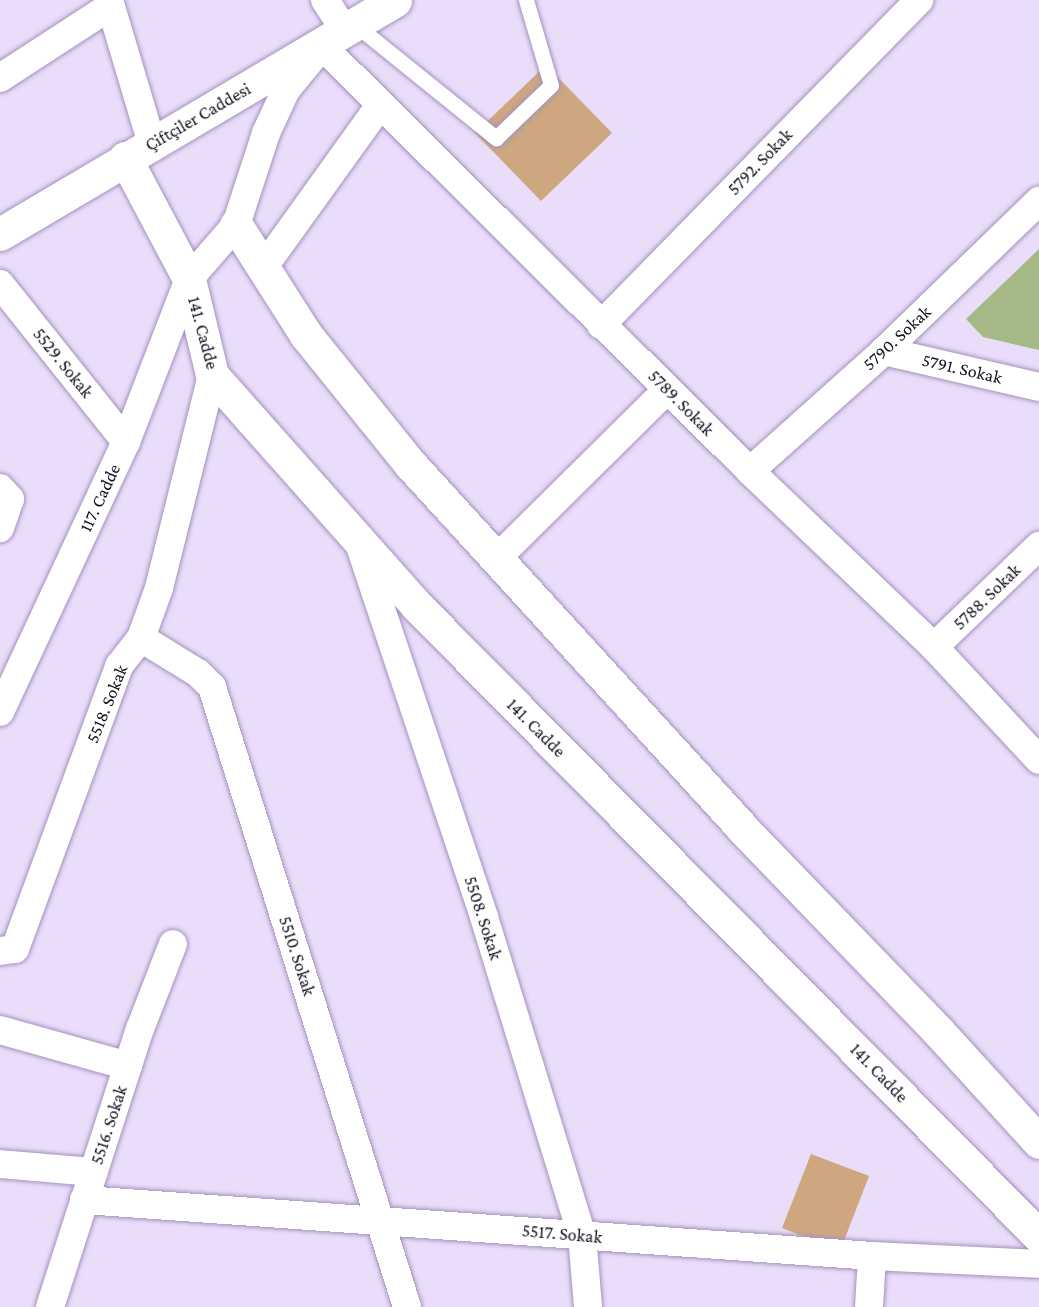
<!DOCTYPE html>
<meta charset="utf-8">
<style>
body{margin:0}
#map{position:relative;width:1039px;height:1307px;overflow:hidden;background:#eaddfa;font-family:"Crimson Pro",serif}
div>[style]{position:absolute}
[style*='--x']{left:calc(var(--x)*1px);top:calc(var(--y)*1px);width:calc(var(--w)*1px);rotate:calc(var(--a)*1deg)}
.green>*{inset:0;background:#a5b986}
.building>*{inset:0;background:#cea781}
.roads{filter:drop-shadow(0 0 2px #a591be) drop-shadow(0 0 2px #a591be)}
.lane>*{height:15px;margin:-7.5px;padding:0 7.5px;transform-origin:7.5px;border-radius:7.5px;background:#fff}
.street>*{height:28px;margin:-14px;padding:0 14px;transform-origin:14px;border-radius:14px;background:#fff}
.secondary>*{height:33px;margin:-16.5px;padding:0 16.5px;transform-origin:16.5px;border-radius:16.5px;background:#fff}
span{translate:-50% -50%;white-space:nowrap;text-align:center;line-height:1.15;-webkit-text-stroke:6px #fff;paint-order:stroke}
.street-label{font-size:18px;color:#170f1f}
</style>
<div id="map">
<div class="green">
<div style="clip-path:polygon(1039px 249px,1039px 350px,983px 337px,966px 319px)"></div>
</div>
<div class="building">
<div style="clip-path:polygon(546px 65px,612px 133px,541px 201px,475px 133px)"></div>
<div style="clip-path:polygon(811px 1154px,869px 1176px,840px 1251px,782px 1228px)"></div>
</div>
<div class="roads">
<div class="lane">
<div style="--x:357;--y:26;--w:179;--a:38.9"></div>
<div style="--x:496;--y:138;--w:76;--a:-43.9"></div>
<div style="--x:551;--y:85;--w:89;--a:-106.4"></div>
</div>
<div class="street">
<div style="--x:109;--y:0;--w:150;--a:73.4"></div>
<div style="--x:325;--y:0;--w:38;--a:57"></div>
<div style="--x:0;--y:78;--w:132;--a:-33"></div>
<div style="--x:263;--y:268;--w:201;--a:-54.3"></div>
<div style="--x:0;--y:284;--w:202;--a:51.4"></div>
<div style="--x:601;--y:325;--w:455;--a:-45.6"></div>
<div style="--x:884;--y:351;--w:159;--a:13.1"></div>
<div style="--x:750;--y:471;--w:180;--a:-41.8"></div>
<div style="--x:884;--y:351;--w:216;--a:-44.1"></div>
<div style="--x:0;--y:488;--w:15;--a:48"></div>
<div style="--x:10;--y:499;--w:31;--a:109"></div>
<div style="--x:359;--y:543;--w:394;--a:71.5"></div>
<div style="--x:484;--y:917;--w:333;--a:72.9"></div>
<div style="--x:582;--y:1235;--w:72;--a:85.2"></div>
<div style="--x:496;--y:559;--w:240;--a:-44.7"></div>
<div style="--x:141;--y:638;--w:67;--a:31.6"></div>
<div style="--x:198;--y:673;--w:20;--a:45"></div>
<div style="--x:212;--y:687;--w:650;--a:72.54"></div>
<div style="--x:934;--y:647;--w:146;--a:-43.9"></div>
<div style="--x:0;--y:712;--w:298;--a:-65"></div>
<div style="--x:126;--y:442;--w:175;--a:-68.9"></div>
<div style="--x:189;--y:279;--w:72;--a:-49"></div>
<div style="--x:236;--y:225;--w:97;--a:-71.9"></div>
<div style="--x:266;--y:133;--w:47;--a:-65.1"></div>
<div style="--x:286;--y:90;--w:57;--a:-50.7"></div>
<div style="--x:322;--y:46;--w:603;--a:44.8"></div>
<div style="--x:750;--y:471;--w:255;--a:43.7"></div>
<div style="--x:934;--y:647;--w:154;--a:47.1"></div>
<div style="--x:0;--y:951;--w:15;--a:-8"></div>
<div style="--x:15;--y:949;--w:302;--a:-69.8"></div>
<div style="--x:119;--y:666;--w:36;--a:-52"></div>
<div style="--x:141;--y:638;--w:53;--a:-70.2"></div>
<div style="--x:159;--y:588;--w:219;--a:-76"></div>
<div style="--x:0;--y:1030;--w:133;--a:15.7"></div>
<div style="--x:0;--y:1164;--w:94;--a:4.9"></div>
<div style="--x:84;--y:1200;--w:790;--a:4.06"></div>
<div style="--x:872;--y:1256;--w:167;--a:2.7"></div>
<div style="--x:50;--y:1307;--w:292;--a:-72.1"></div>
<div style="--x:140;--y:1029;--w:91;--a:-68.8"></div>
<div style="--x:869;--y:1307;--w:51;--a:-86.6"></div>
</div>
<div class="secondary">
<div style="--x:125;--y:158;--w:137;--a:62.1"></div>
<div style="--x:189;--y:279;--w:99;--a:76.5"></div>
<div style="--x:212;--y:375;--w:309;--a:48.4"></div>
<div style="--x:417;--y:606;--w:885;--a:45.37"></div>
<div style="--x:236;--y:225;--w:130;--a:57.5"></div>
<div style="--x:306;--y:335;--w:167;--a:51.1"></div>
<div style="--x:411;--y:465;--w:491;--a:47.6"></div>
<div style="--x:742;--y:828;--w:282;--a:46"></div>
<div style="--x:938;--y:1031;--w:150;--a:47.7"></div>
<div style="--x:0;--y:234;--w:459;--a:-30.6"></div>
</div>
</div>
<div class="street-label">
<span style="left:198px;top:117px;rotate:-30deg">Çiftçiler Caddesi</span>
<span style="left:760px;top:162px;rotate:-46deg">5792. Sokak</span>
<span style="left:203px;top:333px;rotate:75deg">141. Cadde</span>
<span style="left:897px;top:338px;rotate:-43deg">5790. Sokak</span>
<span style="left:63px;top:363px;rotate:51deg">5529. Sokak</span>
<span style="left:962px;top:369px;rotate:13deg">5791. Sokak</span>
<span style="left:681px;top:403px;rotate:45deg">5789. Sokak</span>
<span style="left:100px;top:498px;rotate:-65deg">117. Cadde</span>
<span style="left:987px;top:597px;rotate:-44deg">5788. Sokak</span>
<span style="left:107px;top:704px;rotate:-68deg">5518. Sokak</span>
<span style="left:536px;top:728px;rotate:45deg">141. Cadde</span>
<span style="left:483px;top:918px;rotate:72deg">5508. Sokak</span>
<span style="left:297px;top:956px;rotate:72deg">5510. Sokak</span>
<span style="left:879px;top:1073px;rotate:46deg">141. Cadde</span>
<span style="left:109px;top:1125px;rotate:-72deg">5516. Sokak</span>
<span style="left:562px;top:1234px;rotate:5deg">5517. Sokak</span>
</div>
</div>
